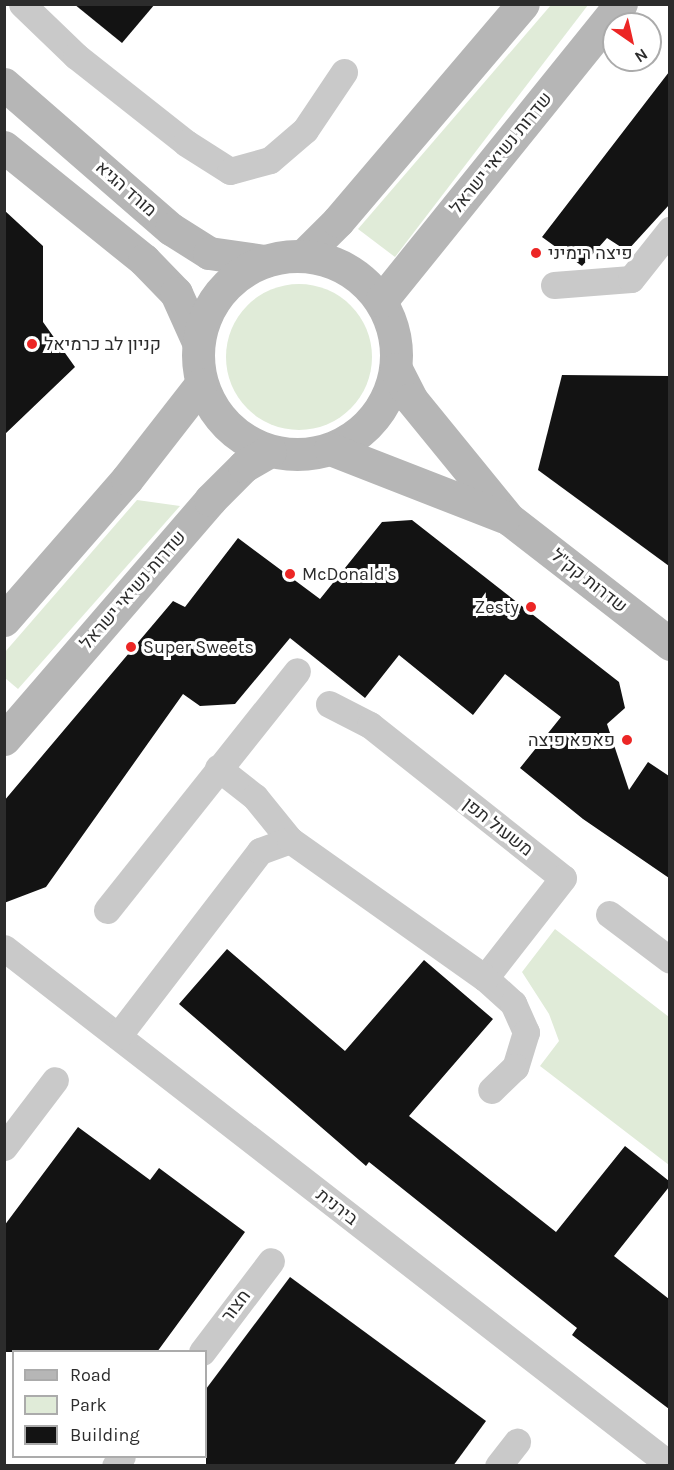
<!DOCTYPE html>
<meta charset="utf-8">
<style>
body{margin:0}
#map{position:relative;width:674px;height:1470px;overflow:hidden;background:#fff;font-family:Karla,Heebo,sans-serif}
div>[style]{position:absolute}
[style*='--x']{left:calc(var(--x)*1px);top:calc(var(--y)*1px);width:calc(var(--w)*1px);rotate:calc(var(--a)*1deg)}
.green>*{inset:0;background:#e0ebd8}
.round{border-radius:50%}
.building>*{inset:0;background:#131313}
.street>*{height:27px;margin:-13.5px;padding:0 13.5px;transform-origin:13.5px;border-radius:13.5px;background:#c9c9c9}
.secondary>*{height:33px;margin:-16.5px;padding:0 16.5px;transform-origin:16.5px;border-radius:16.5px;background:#b6b6b6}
.secondary>.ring{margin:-16.5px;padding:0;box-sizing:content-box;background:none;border:33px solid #b6b6b6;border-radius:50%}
.dots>*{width:16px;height:16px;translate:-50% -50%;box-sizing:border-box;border:3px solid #fff;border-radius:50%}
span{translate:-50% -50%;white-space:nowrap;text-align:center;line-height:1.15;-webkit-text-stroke:6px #fff;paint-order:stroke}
.street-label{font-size:18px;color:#2c2c2c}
.poi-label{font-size:18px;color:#2c2c2c}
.left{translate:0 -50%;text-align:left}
.right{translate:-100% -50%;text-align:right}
.frame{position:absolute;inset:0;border:6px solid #2c2c2c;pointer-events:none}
.legend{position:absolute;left:12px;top:1350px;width:195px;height:108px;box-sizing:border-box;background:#fff;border:2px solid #ababab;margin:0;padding:8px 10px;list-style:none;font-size:18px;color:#2c2c2c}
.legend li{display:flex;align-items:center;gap:12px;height:30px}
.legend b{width:30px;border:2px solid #ababab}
.north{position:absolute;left:602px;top:12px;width:60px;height:60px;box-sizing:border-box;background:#fff;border:2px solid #ababab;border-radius:50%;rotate:146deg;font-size:16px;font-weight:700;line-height:24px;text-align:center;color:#2c2c2c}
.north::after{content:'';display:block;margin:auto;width:21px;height:27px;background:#ec2625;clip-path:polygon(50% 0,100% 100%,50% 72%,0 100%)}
</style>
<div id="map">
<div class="green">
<div style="clip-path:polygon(551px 5px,588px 5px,395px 257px,358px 229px)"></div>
<div class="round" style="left:226px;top:284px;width:146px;height:146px"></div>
<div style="clip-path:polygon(137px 500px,180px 506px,18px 689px,5px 678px,5px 652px)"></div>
<div style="clip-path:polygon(555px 929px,669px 1017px,669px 1165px,540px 1066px,559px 1041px,549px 1014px,522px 972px)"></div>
</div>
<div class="building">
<div style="clip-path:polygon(74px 4px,155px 4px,122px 43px)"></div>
<div style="clip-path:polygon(669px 72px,669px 205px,627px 251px,607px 238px,582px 266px,542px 237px)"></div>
<div style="clip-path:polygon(4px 210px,43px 246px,43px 322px,75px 367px,4px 435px)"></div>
<div style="clip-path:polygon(562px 375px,669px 376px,669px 566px,538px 470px)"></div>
<div style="clip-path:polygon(412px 520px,619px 682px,625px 708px,607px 724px,629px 790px,648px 762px,669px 776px,669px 878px,583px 819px,520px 768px,561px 717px,505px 674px,473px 715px,399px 655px,365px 698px,290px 638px,235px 704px,200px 706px,183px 694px,46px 887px,4px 903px,4px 801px,173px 601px,185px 607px,238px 538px,320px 599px,382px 522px)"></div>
<div style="clip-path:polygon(227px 949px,345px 1051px,424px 960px,493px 1019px,409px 1116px,556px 1232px,625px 1146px,669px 1181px,669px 1187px,614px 1256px,669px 1299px,669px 1409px,572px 1335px,577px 1328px,369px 1162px,366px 1166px,179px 1004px)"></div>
<div style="clip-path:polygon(78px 1127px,150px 1180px,159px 1168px,245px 1232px,157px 1352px,4px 1352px,4px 1226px)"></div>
<div style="clip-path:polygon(290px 1277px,486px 1421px,453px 1466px,206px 1466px,206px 1389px)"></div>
</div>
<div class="street">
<div style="--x:22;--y:4;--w:75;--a:43.9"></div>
<div style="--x:76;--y:56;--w:140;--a:38.3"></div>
<div style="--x:186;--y:143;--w:52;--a:32.5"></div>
<div style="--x:230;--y:171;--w:41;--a:-15.4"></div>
<div style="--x:270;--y:160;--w:46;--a:-40.6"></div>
<div style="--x:305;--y:130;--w:70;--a:-56.1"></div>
<div style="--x:554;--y:285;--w:77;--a:-4.5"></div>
<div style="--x:631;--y:279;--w:63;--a:-51.5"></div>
<div style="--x:329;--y:704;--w:46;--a:27.1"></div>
<div style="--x:370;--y:725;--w:246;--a:38.4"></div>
<div style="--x:563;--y:878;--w:127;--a:128"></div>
<div style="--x:485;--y:978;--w:38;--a:42"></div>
<div style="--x:513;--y:1003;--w:32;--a:66"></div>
<div style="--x:526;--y:1032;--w:37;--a:107"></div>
<div style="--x:515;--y:1067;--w:33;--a:136"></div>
<div style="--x:218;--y:768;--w:47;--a:38.1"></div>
<div style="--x:255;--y:797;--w:55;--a:50.9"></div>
<div style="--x:107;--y:910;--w:305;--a:-51.5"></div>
<div style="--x:609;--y:914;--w:76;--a:37"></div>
<div style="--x:4;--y:948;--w:843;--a:37.82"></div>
<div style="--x:118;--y:1036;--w:233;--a:-52.5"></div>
<div style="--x:260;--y:851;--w:32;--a:-20"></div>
<div style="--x:290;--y:840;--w:239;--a:35.3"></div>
<div style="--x:4;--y:1147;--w:84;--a:-52.7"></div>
<div style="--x:202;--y:1352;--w:114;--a:-52.8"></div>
<div style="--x:115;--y:1466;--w:12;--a:-55"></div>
<div style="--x:498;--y:1466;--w:31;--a:-52"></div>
</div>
<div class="secondary">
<div style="--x:4;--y:84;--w:221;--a:41"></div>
<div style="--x:171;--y:229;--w:45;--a:32.3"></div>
<div style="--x:209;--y:253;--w:56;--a:8.3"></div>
<div style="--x:4;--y:147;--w:180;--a:38.9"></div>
<div style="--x:144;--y:260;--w:46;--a:45.9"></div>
<div style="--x:176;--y:293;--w:54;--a:65.8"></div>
<div style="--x:304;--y:255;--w:48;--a:-45"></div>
<div style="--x:338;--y:221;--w:285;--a:-49.6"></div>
<div class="ring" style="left:198px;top:256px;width:165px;height:165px"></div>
<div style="--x:381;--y:301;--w:382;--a:-51.1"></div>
<div style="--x:396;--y:369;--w:34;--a:63"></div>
<div style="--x:411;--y:399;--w:155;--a:50.8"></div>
<div style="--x:509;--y:519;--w:204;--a:37.8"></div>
<div style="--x:330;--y:449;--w:187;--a:21.3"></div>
<div style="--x:4;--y:620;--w:187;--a:-48.9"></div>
<div style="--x:127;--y:479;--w:120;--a:-52.1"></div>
<div style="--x:4;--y:739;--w:316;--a:-49.2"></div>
<div style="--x:210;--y:500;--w:48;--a:-45"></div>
<div style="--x:244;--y:466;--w:30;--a:-30"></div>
</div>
<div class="dots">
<div style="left:536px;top:253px;background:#ec2625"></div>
<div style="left:32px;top:344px;background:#ec2625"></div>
<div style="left:290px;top:574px;background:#ec2625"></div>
<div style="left:531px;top:607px;background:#ec2625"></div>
<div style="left:131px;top:647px;background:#ec2625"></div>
<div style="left:627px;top:740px;background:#ec2625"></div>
</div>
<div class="street-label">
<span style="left:501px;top:153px;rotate:-51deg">שדרות נשיאי ישראל</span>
<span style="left:126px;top:189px;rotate:41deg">מורד הגיא</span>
<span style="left:589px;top:581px;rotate:38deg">שדרות קק"ל</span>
<span style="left:133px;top:590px;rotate:-49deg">שדרות נשיאי ישראל</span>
<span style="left:498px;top:827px;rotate:38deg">משעול תפן</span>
<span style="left:337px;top:1207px;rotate:38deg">בירנית</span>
<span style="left:236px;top:1306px;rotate:-53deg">חצור</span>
</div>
<div class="poi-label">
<span class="left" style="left:548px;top:253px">פיצה רימיני</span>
<span class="left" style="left:44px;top:344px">קניון לב כרמיאל</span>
<span class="left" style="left:302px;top:574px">McDonald's</span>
<span class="right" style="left:519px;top:607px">Zesty</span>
<span class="left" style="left:143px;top:647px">Super Sweets</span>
<span class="right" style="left:615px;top:740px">פאפא פיצה</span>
</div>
<div class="frame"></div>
<ul class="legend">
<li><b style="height:8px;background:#b6b6b6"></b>Road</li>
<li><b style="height:16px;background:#e0ebd8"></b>Park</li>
<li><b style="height:16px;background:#131313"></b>Building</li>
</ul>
<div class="north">N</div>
</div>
